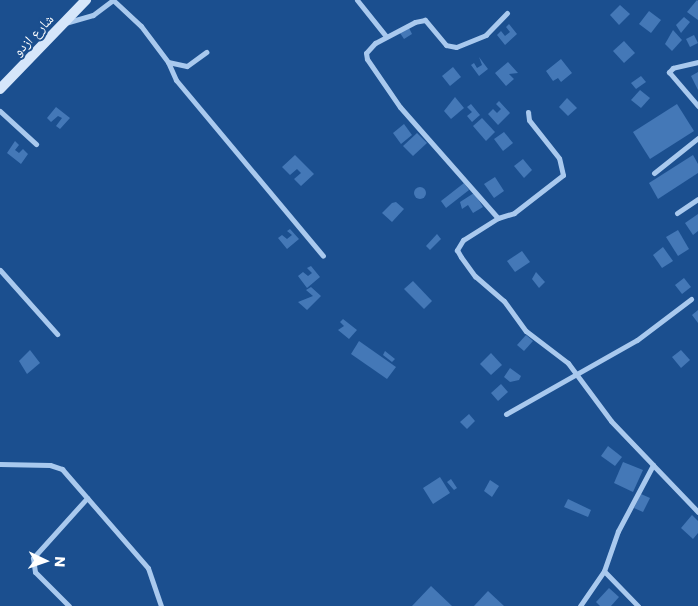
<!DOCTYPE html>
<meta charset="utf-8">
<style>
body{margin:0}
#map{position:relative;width:698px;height:606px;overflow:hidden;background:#1b4f8f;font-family:Poppins,"Noto Naskh Arabic",sans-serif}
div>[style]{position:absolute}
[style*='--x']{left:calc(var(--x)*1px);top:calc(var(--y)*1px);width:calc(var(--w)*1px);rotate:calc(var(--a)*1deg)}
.building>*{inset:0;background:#4478b7}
.round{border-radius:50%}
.street>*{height:5px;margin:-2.5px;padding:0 2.5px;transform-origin:2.5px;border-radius:2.5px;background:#a9c9ee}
.secondary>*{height:10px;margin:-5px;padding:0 5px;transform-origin:5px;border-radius:5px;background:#d6e6fa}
span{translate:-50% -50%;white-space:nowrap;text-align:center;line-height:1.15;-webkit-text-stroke:4px #1b4f8f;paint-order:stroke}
.street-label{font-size:14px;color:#fff}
.north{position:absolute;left:20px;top:536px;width:50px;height:50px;-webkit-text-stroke:4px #1b4f8f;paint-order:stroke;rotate:93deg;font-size:14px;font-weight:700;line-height:20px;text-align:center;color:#fff}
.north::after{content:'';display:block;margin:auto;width:18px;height:22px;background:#fff;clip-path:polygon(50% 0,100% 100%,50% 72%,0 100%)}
</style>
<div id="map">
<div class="building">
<div style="clip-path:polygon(697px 0,698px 1px,698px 20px,687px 12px)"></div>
<div style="clip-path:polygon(620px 5px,630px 14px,619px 25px,610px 15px)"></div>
<div style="clip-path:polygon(649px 11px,661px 20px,651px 33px,639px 24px)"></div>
<div style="clip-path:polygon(684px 17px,690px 22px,681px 33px,676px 25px)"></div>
<div style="clip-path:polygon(509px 24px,517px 34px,505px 45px,497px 35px,501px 31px,505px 36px,510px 32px,506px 27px)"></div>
<div style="clip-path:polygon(409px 28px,412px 34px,404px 39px,400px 33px)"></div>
<div style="clip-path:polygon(673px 30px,682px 40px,672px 51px,665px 44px)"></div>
<div style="clip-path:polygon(694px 35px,698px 43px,690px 47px,686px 39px)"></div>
<div style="clip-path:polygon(624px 41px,635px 53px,624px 63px,613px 51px)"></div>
<div style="clip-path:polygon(479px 57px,488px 69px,479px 76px,471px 65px,474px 63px,477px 68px,482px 65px)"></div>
<div style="clip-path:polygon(561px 59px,572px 73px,561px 82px,558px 78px,553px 81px,546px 71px)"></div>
<div style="clip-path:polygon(508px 62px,518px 73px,509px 74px,514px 79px,506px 86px,495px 73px)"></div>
<div style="clip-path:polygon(453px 67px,461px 77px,450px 86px,442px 76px)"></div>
<div style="clip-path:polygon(698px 72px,698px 90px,691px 76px)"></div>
<div style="clip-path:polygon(641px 76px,646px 82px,636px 89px,631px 83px)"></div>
<div style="clip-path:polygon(640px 90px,650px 98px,641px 108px,631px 100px)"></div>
<div style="clip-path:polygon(455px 97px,464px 108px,451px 119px,444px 111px)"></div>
<div style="clip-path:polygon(567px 98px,577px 108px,568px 116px,559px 107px)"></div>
<div style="clip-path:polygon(499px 101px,510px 113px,498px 125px,488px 114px,493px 109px,497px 113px,501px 109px,496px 104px)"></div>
<div style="clip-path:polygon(471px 104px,480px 115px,472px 122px,467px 116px,472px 112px,467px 107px)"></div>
<div style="clip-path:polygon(677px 104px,694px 131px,650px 159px,633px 132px)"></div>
<div style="clip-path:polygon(56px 107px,70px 118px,60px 129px,56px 126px,62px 118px,58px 116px,51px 122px,47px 118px)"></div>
<div style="clip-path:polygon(482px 118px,495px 132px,486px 141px,473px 126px)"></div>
<div style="clip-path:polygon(404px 124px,412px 135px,401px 144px,393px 133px)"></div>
<div style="clip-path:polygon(504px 132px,513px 143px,503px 151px,494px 139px)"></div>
<div style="clip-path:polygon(417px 133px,427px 143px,413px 156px,403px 146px)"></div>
<div style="clip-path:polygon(15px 141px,19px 145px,15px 150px,19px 153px,23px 149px,28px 154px,21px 164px,7px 153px)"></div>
<div style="clip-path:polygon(295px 155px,314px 174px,301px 186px,294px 179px,301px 173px,297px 169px,290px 175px,282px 167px)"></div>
<div style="clip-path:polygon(693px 155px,698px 164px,698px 173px,658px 199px,649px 183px)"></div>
<div style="clip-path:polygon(523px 159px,532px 170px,524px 178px,514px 166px)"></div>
<div style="clip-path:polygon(495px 177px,504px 191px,494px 198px,484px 184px)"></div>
<div style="clip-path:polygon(464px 183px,469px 190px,446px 208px,441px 201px)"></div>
<div class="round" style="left:414px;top:187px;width:12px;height:12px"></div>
<div style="clip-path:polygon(474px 193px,483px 207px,473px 213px,468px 205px,462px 209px,460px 202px)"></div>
<div style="clip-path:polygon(396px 202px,404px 209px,392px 222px,382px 213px,392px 203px)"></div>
<div style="clip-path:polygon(698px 214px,698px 231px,693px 235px,685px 223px)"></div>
<div style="clip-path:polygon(290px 229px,299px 239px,287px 249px,278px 238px,282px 235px,287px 239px,292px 235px,287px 231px)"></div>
<div style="clip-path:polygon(678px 230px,689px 249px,678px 256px,666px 237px)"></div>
<div style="clip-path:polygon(437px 234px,441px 239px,430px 250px,426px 246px)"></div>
<div style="clip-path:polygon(663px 247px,673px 261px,662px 268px,653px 255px)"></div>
<div style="clip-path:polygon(522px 251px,530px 262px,515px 272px,507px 261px)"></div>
<div style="clip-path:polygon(311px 266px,320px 277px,307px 288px,298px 276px,303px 272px,308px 276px,312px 273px,307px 268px)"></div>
<div style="clip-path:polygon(536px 272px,545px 282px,539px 288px,532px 279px)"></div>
<div style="clip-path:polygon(684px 278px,691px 287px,682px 294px,675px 285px)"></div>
<div style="clip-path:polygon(413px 281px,432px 301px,424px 309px,404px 289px)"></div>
<div style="clip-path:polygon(311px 287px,321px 296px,307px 310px,298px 302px,313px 296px,306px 290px)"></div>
<div style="clip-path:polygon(698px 310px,698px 323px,692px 315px)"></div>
<div style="clip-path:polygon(343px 319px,357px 330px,349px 339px,338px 330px,344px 326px,340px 322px)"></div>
<div style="clip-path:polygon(526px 335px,533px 341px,524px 351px,517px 345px)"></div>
<div style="clip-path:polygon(359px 341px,396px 367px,387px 379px,351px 354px)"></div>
<div style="clip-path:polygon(30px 350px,40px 363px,27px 374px,19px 361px)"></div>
<div style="clip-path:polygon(681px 350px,690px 360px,681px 368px,672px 357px)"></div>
<div style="clip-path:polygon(385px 351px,395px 359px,392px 362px,383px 355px)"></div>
<div style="clip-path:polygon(491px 353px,502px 365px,491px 375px,480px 364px)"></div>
<div style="clip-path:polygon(510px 368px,521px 376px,519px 380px,510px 382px,504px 377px)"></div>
<div style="clip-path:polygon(501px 384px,508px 392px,498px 401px,491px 393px)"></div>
<div style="clip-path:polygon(469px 414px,475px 421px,467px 429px,460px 422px)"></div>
<div style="clip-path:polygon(608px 446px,622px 457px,615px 466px,601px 456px)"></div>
<div style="clip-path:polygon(623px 462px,643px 470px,633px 492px,614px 483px)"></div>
<div style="clip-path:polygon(440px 477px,450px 493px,433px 504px,423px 488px)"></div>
<div style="clip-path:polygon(451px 479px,457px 488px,454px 490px,447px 482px)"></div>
<div style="clip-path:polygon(490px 480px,499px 486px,492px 497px,484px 491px)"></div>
<div style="clip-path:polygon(641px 494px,650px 498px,643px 512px,634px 508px)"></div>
<div style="clip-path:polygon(568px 499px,591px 510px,588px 517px,564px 507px)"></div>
<div style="clip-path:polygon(692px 515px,698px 521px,698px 533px,693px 539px,681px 528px)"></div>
<div style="clip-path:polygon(431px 586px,452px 606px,412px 606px)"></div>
<div style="clip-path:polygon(609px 588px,619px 597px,611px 606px,600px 606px,596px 602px)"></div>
<div style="clip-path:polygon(488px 591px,504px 606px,474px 606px)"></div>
</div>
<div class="street">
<div style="--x:113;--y:0;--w:38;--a:43"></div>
<div style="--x:141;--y:26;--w:45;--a:53.1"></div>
<div style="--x:168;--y:62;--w:20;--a:66"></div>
<div style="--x:176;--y:80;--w:229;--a:50.1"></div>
<div style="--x:357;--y:0;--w:45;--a:51.3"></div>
<div style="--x:507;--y:13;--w:30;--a:134"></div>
<div style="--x:486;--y:35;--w:32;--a:158"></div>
<div style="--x:456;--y:47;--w:10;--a:-169"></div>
<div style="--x:446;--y:45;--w:33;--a:-130"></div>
<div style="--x:425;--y:20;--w:10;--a:169"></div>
<div style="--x:415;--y:22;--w:45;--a:152.3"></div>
<div style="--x:375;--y:43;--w:13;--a:132"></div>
<div style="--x:366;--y:53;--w:6;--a:81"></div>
<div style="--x:367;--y:59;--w:58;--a:55.5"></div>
<div style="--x:400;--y:107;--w:148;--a:48.6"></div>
<div style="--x:498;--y:218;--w:41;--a:147.8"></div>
<div style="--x:463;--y:240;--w:12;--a:121"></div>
<div style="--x:457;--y:250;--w:8;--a:60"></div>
<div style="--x:461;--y:257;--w:24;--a:54"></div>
<div style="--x:475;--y:276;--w:38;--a:41"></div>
<div style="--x:504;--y:301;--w:37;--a:54"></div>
<div style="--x:526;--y:331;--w:53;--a:37.3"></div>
<div style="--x:568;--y:363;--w:72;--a:53.4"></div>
<div style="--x:611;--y:421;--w:61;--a:46.3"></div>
<div style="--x:653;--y:465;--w:75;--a:117.9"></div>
<div style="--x:618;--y:531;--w:42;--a:109.3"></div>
<div style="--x:604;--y:571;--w:49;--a:45.8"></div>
<div style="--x:65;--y:23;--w:29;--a:-16"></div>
<div style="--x:93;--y:15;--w:25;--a:-37"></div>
<div style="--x:168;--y:62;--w:19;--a:12"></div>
<div style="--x:187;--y:66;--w:24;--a:-36"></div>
<div style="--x:698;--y:62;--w:26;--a:167"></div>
<div style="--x:673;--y:68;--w:6;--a:135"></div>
<div style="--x:669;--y:72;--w:45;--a:49.5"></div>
<div style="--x:0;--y:111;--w:49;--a:42.5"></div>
<div style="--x:654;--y:173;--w:56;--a:-38.5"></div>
<div style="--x:677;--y:213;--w:25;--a:-34"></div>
<div style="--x:498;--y:218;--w:17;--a:-17"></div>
<div style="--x:514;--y:213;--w:62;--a:-37.8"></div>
<div style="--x:563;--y:175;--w:17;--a:-103"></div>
<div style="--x:559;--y:158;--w:48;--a:-128.3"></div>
<div style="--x:529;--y:120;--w:8;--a:-97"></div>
<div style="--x:0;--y:270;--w:86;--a:48.3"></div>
<div style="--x:506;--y:414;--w:150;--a:-29.5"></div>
<div style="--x:637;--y:340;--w:68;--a:-37.2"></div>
<div style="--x:0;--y:464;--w:50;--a:1.1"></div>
<div style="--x:50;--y:465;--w:13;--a:18"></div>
<div style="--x:62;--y:469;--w:131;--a:49"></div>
<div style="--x:148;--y:568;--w:40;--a:71.1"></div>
<div style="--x:653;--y:465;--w:65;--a:46.2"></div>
<div style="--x:69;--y:606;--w:48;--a:-135"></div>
<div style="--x:35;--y:572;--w:14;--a:-98"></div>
<div style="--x:33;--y:558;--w:81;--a:-48"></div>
<div style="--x:580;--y:606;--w:42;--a:-55.6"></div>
</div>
<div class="secondary">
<div style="--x:0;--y:89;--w:124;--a:-46"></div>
</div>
<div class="street-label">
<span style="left:33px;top:35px;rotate:-46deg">شارع ازدو</span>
</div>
<div class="north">N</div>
</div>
